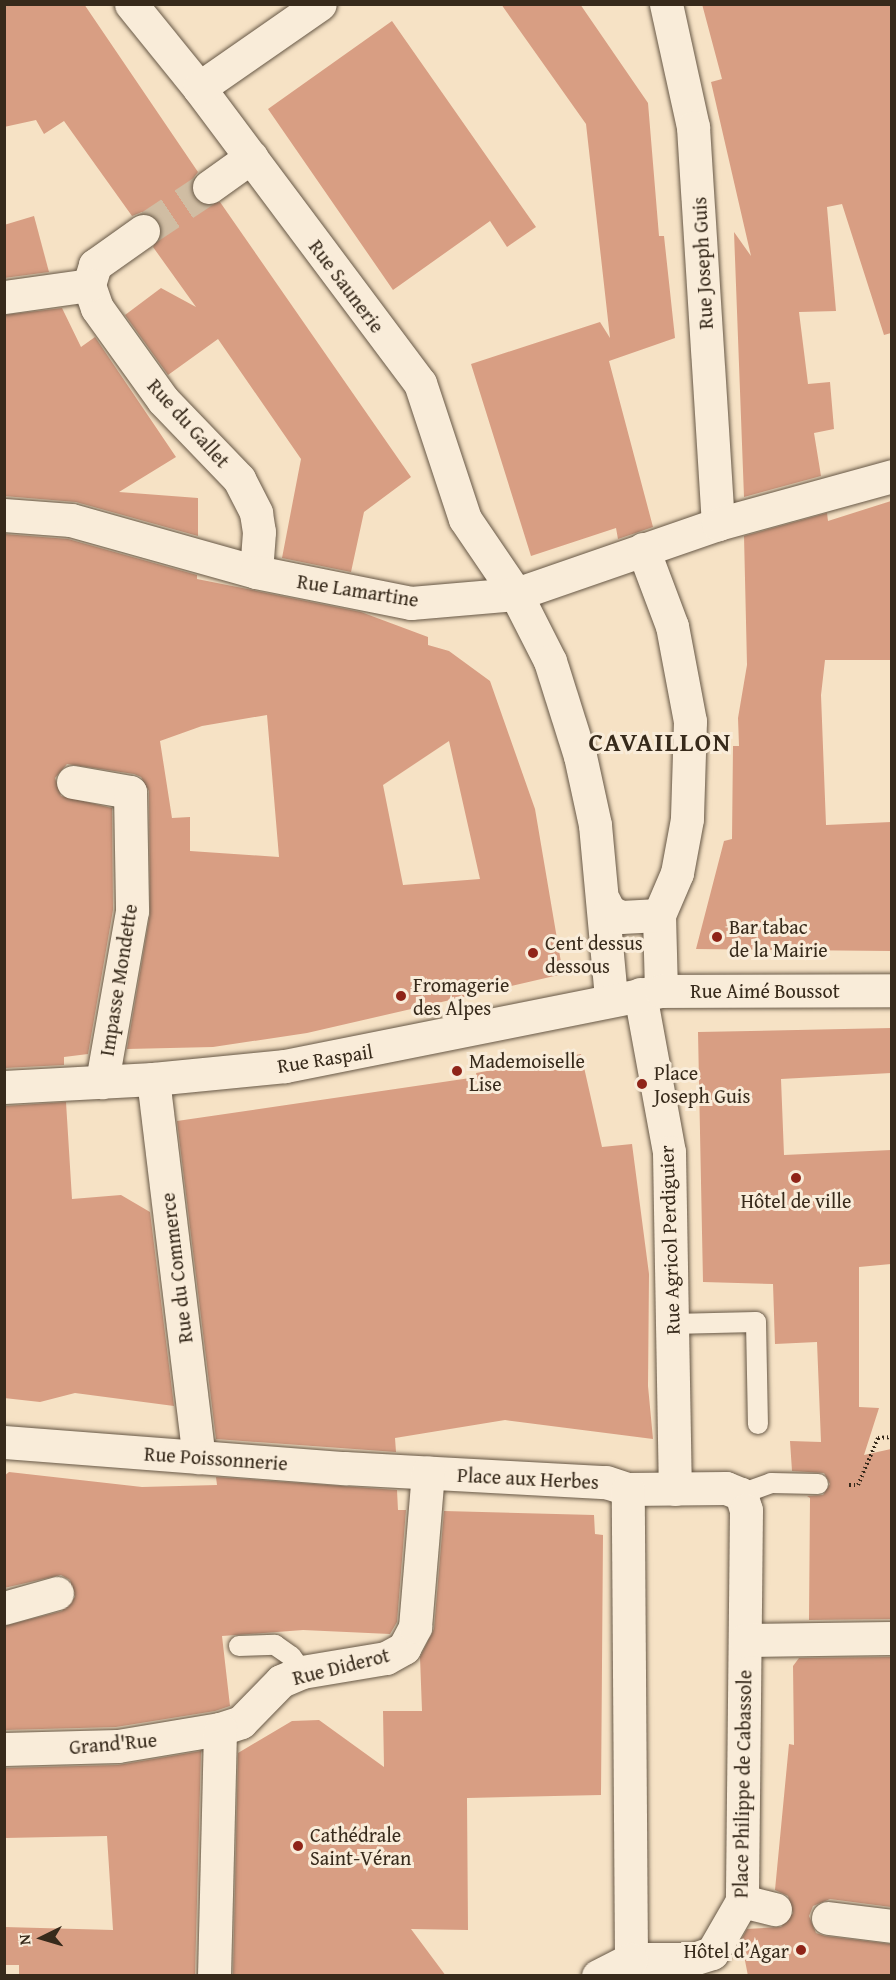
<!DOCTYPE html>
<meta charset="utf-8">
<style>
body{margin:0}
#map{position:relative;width:896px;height:1980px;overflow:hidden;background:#f6e2c5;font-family:"Gentium Book Plus",serif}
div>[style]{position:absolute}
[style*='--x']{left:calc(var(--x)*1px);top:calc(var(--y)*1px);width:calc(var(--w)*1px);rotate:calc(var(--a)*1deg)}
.building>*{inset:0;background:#d89e83}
.minor-tunnel>*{height:33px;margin-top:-16.5px;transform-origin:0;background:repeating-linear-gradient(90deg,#d0bda3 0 33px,transparent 0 49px)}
.path>*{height:4px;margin-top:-2px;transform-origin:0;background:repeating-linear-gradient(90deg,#372a1b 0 1.5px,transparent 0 4.5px)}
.roads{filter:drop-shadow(0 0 2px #675846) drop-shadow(0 0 2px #675846)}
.service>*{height:20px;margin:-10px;padding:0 10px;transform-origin:10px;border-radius:10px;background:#f9ecd9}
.minor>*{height:33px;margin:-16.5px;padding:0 16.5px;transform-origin:16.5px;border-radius:16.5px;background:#f9ecd9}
.dots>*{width:16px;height:16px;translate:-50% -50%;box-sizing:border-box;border:3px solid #f9ecd9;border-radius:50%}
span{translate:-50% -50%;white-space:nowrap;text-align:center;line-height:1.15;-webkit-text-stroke:6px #f9ecd9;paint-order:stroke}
.street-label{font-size:20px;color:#372a1b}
.poi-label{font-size:20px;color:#372a1b}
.left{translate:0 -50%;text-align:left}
.right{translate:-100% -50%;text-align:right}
.district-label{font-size:26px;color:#372a1b;font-weight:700;letter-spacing:1.5px}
.frame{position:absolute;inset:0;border:6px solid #372a1b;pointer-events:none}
.north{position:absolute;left:12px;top:1908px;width:60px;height:60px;-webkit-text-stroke:4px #f9ecd9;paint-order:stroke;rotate:265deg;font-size:16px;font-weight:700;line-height:24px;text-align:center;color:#372a1b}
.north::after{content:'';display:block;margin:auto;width:21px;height:27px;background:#372a1b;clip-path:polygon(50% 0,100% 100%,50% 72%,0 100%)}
</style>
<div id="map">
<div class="building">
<div style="clip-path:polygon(4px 4px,84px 4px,198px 172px,192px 180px,193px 197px,202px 204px,220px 202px,411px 477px,364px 512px,351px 572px,282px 558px,301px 459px,218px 339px,168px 375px,125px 315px,161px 288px,196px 307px,153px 247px,162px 230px,158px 220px,142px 212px,132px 216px,64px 121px,44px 134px,36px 120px,4px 127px)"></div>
<div style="clip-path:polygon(501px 4px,580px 4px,648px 103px,659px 236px,664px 236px,675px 338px,609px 361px,653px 527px,618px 539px,616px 528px,531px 556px,471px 364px,600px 322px,610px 338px,586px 124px)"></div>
<div style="clip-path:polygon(702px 4px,891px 4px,891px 333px,884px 335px,842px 204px,827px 207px,836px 311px,799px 312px,808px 384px,830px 382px,834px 429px,814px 433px,821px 476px,744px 497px,734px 232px,751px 256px,711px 82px,722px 79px)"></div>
<div style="clip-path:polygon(392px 21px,536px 227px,507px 247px,490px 221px,393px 290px,268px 109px)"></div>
<div style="clip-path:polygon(34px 216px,49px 272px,4px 278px,4px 225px)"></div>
<div style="clip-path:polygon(62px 308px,81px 347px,95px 337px,176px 457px,119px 492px,198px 498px,198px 536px,76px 502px,4px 496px,4px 315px)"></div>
<div style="clip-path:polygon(891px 501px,891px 660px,825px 660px,821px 695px,826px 825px,891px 822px,891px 951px,696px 949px,724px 841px,732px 839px,733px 746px,739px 746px,738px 718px,747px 665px,744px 536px,827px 513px,828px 521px)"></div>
<div style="clip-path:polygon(evenodd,4px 534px,68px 539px,197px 575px,197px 579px,361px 612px,428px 637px,428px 645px,449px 651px,490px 681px,535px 809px,563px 974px,307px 1033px,213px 1047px,127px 1049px,150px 914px,149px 791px,141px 777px,134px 774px,67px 764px,55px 778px,61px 796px,112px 808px,113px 910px,88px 1054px,64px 1057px,64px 1065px,4px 1068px,4px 534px,267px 715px,279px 857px,190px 851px,190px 817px,172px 818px,160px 741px,202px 726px,267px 715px,4px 534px,449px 741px,480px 879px,403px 885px,383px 785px,449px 741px)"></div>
<div style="clip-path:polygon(891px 1028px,891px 1073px,781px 1079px,784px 1155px,891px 1150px,891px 1264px,859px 1267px,859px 1407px,879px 1408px,864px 1455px,891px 1449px,891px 1619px,809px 1620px,810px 1498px,807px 1496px,823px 1495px,830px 1484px,824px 1473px,792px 1471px,790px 1441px,821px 1442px,817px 1342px,775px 1344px,773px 1284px,703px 1282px,698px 1032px)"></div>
<div style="clip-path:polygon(581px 1054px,602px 1147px,632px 1144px,649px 1274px,648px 1386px,653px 1439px,505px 1420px,395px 1438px,396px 1452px,216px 1439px,177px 1121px,477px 1077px,476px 1073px)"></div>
<div style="clip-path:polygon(66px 1102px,72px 1199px,121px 1195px,150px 1212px,174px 1406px,75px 1393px,40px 1402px,4px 1398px,4px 1106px)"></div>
<div style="clip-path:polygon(9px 1472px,142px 1487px,217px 1485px,216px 1477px,397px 1490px,398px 1510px,406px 1510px,397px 1622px,390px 1634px,303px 1630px,222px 1636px,230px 1706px,215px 1711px,116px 1727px,4px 1730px,4px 1626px,62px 1611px,75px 1597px,70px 1580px,61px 1575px,4px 1588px,4px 1476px)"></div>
<div style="clip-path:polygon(444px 1511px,594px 1515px,595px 1534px,603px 1535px,601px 1795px,467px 1798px,468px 1930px,411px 1929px,446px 1976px,233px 1976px,238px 1753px,292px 1721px,319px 1720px,384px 1767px,383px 1711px,422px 1711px,420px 1657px,434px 1629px)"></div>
<div style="clip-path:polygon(891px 1657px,891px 1907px,830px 1899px,813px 1906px,809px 1916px,816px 1933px,825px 1936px,891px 1944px,891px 1976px,748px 1976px,741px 1940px,747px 1929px,781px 1927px,793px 1913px,788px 1896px,775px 1890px,789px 1744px,794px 1745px,793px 1666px,799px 1658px)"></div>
<div style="clip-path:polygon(201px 1751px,195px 1976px,19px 1976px,19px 1965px,4px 1965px,4px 1927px,113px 1930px,107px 1836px,4px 1838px,4px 1768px,118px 1765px)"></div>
</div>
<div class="minor-tunnel">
<div style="--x:143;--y:231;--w:79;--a:-33.7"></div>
</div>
<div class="path">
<div style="--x:849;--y:1485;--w:9;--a:0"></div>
<div style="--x:858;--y:1485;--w:51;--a:-66.9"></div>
<div style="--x:878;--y:1438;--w:14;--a:-4"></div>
</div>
<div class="roads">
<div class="service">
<div style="--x:672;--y:1324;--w:84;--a:-1.4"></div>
<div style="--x:756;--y:1322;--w:102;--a:88.9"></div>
<div style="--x:741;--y:1494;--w:32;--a:-20"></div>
<div style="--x:771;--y:1483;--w:47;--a:1.2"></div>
<div style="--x:239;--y:1646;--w:36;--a:-2"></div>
<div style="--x:275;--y:1645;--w:19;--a:35"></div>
<div style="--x:291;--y:1656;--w:19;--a:55"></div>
</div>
<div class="minor">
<div style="--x:131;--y:4;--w:108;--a:51"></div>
<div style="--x:199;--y:88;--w:369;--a:53.2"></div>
<div style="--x:420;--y:383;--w:143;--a:71.7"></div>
<div style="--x:465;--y:519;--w:91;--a:55.8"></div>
<div style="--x:516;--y:594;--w:75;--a:63.1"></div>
<div style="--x:550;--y:661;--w:100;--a:72.5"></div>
<div style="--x:580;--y:756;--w:71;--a:77.7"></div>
<div style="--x:595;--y:825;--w:175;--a:84.7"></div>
<div style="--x:666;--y:4;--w:126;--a:77.6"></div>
<div style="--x:693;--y:127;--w:398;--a:86.4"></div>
<div style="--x:199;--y:88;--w:147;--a:-34.8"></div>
<div style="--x:209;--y:187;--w:52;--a:-35.5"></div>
<div style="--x:143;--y:231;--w:59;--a:144.7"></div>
<div style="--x:95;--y:265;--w:21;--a:107"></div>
<div style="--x:89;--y:285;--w:24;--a:71"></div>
<div style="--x:97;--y:308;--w:113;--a:54.3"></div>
<div style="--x:163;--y:400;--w:110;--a:46.1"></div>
<div style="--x:239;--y:479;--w:38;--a:63"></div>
<div style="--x:256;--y:513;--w:19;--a:81"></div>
<div style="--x:259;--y:532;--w:40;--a:94.3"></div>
<div style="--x:4;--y:297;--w:86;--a:-8"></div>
<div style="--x:4;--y:515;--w:67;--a:4.3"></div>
<div style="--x:71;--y:520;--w:192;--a:15.7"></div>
<div style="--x:256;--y:572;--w:158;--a:11.3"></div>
<div style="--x:411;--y:603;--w:105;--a:-4.9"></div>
<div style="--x:516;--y:594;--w:214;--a:-19.1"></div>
<div style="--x:718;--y:524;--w:180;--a:-15.4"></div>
<div style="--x:643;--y:549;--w:82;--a:69.4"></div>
<div style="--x:672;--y:626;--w:97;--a:79.3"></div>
<div style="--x:690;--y:721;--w:98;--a:91.8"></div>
<div style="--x:687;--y:819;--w:55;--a:100.5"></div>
<div style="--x:677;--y:873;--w:46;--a:113.2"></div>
<div style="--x:659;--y:915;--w:76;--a:88.5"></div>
<div style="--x:73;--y:782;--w:58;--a:10"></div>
<div style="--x:130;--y:792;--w:119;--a:89"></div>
<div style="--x:132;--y:911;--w:174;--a:100"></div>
<div style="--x:604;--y:901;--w:11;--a:63"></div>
<div style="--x:609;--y:911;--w:13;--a:27"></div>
<div style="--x:621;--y:917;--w:38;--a:-3"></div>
<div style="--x:640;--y:994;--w:161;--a:79.6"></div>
<div style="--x:669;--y:1152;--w:337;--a:89"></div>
<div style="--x:153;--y:1079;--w:381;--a:83.1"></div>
<div style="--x:4;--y:1087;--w:149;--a:-3.1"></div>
<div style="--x:153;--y:1079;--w:133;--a:-5.6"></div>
<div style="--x:285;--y:1066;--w:383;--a:-11.3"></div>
<div style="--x:661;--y:991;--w:231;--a:-0.2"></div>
<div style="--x:4;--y:1442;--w:341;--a:4.4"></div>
<div style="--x:344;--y:1468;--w:262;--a:3.1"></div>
<div style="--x:606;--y:1482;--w:23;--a:18"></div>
<div style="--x:628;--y:1489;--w:98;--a:-0.6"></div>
<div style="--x:726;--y:1488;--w:16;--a:22"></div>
<div style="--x:741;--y:1494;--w:17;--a:73"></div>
<div style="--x:746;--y:1510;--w:391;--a:90.6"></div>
<div style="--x:742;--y:1901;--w:60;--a:120"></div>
<div style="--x:712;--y:1953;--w:20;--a:162"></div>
<div style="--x:693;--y:1959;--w:62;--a:180"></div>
<div style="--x:631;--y:1959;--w:470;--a:-90.4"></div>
<div style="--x:4;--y:1608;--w:55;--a:-15.8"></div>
<div style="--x:745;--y:1640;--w:147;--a:-0.8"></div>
<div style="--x:4;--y:1749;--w:114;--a:-1.5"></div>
<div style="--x:118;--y:1746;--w:103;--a:-9.5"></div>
<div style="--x:220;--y:1729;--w:22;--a:-18"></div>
<div style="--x:241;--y:1722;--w:57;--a:-45.7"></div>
<div style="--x:281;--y:1681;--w:23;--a:-23"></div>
<div style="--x:302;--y:1672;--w:85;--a:-9.5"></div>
<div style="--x:386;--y:1658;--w:21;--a:-29"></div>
<div style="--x:404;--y:1648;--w:24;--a:-62"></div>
<div style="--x:415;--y:1627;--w:155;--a:-85.2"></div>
<div style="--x:742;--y:1901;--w:34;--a:14"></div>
<div style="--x:828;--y:1918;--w:64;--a:7.1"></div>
<div style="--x:214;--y:1976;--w:247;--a:-88.6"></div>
<div style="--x:598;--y:1976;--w:37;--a:-27"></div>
</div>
</div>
<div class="dots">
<div style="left:717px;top:937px;background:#8f2418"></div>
<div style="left:533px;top:953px;background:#8f2418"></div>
<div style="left:401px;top:996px;background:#8f2418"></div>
<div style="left:457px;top:1071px;background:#8f2418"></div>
<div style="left:642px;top:1084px;background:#8f2418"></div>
<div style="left:796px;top:1178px;background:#8f2418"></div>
<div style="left:298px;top:1846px;background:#8f2418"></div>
<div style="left:801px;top:1950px;background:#8f2418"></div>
</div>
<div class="street-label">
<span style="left:702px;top:263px;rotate:-93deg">Rue Joseph Guis</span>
<span style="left:347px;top:286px;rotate:53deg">Rue Saunerie</span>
<span style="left:189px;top:423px;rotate:48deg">Rue du Gallet</span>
<span style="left:358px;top:590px;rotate:9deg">Rue Lamartine</span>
<span style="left:118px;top:980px;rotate:-81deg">Impasse Mondette</span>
<span style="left:765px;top:990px">Rue Aimé Boussot</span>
<span style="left:325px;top:1058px;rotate:-9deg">Rue Raspail</span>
<span style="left:669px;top:1240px;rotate:-92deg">Rue Agricol Perdiguier</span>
<span style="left:176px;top:1268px;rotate:-97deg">Rue du Commerce</span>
<span style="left:216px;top:1458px;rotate:4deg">Rue Poissonnerie</span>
<span style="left:528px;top:1478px;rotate:3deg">Place aux Herbes</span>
<span style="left:341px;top:1666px;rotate:-14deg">Rue Diderot</span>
<span style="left:113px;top:1743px;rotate:-5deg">Grand'Rue</span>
<span style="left:742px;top:1784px;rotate:-89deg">Place Philippe de Cabassole</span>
</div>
<div class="poi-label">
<span class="left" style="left:729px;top:938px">Bar tabac<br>de la Mairie</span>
<span class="left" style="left:545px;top:954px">Cent dessus<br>dessous</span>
<span class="left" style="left:413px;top:996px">Fromagerie<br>des Alpes</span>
<span class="left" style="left:469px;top:1072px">Mademoiselle<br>Lise</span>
<span class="left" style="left:654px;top:1084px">Place<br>Joseph Guis</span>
<span style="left:796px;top:1200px">Hôtel de ville</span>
<span class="left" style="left:310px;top:1846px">Cathédrale<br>Saint-Véran</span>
<span class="right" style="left:789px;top:1950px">Hôtel d’Agar</span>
</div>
<div class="district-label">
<span style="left:660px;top:742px">CAVAILLON</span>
</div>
<div class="frame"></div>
<div class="north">N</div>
</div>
